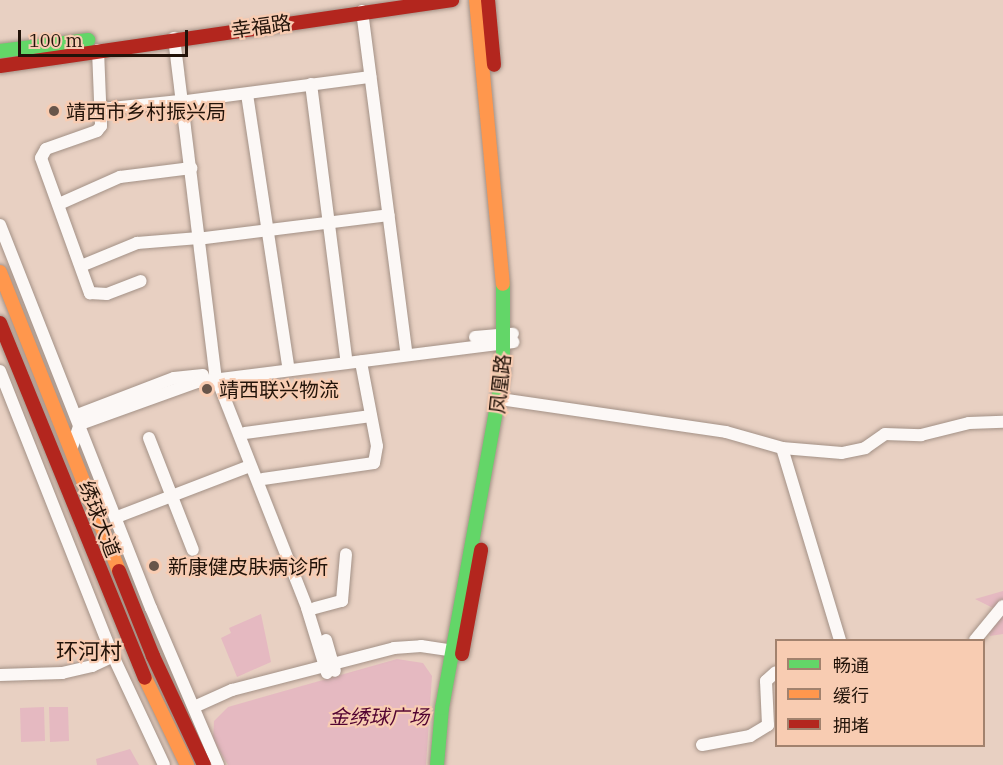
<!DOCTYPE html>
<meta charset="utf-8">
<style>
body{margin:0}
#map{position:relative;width:1003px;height:765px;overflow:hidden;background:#e8d0c2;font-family:"IBM Plex Serif","Noto Sans SC",serif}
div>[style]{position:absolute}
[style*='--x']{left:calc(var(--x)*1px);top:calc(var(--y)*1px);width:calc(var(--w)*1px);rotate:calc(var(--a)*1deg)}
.green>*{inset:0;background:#e5b9c1}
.roads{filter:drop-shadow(0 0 2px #a39186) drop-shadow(0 0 2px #a39186)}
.street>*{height:12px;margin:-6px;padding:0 6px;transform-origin:6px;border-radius:6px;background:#fcf8f6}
.fast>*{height:14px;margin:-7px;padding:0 7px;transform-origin:7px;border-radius:7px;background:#63d668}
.slow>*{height:14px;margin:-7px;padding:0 7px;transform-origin:7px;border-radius:7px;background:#ff974d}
.jam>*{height:14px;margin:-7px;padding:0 7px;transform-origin:7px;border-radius:7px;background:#b3261e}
.dots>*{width:16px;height:16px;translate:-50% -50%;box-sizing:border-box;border:3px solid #f8ccb2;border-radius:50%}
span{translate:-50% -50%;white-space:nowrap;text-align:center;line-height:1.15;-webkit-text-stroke:4.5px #f8ccb2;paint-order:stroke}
.street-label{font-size:20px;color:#221309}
.poi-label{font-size:20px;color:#221309}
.left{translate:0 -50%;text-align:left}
.park-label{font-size:20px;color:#520431;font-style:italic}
.quarter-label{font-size:22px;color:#221309}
.legend{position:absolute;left:775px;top:639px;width:210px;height:108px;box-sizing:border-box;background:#f8ccb2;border:2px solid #a2826e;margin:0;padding:8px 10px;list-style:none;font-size:18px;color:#221309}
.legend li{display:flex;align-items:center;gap:12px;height:30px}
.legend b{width:30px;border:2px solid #a2826e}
.scale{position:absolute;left:18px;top:30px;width:170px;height:27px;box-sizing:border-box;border:3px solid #221309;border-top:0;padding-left:8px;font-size:18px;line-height:21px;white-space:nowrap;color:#221309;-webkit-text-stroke:4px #f8ccb2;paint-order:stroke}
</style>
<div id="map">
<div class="green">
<div style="clip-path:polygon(1003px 591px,1003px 602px,995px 609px,975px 599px)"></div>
<div style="clip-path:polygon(1003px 611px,1003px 634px,990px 636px,988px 629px)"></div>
<div style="clip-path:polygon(261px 614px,271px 662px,237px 677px,221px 638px,231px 633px,229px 628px)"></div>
<div style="clip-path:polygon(397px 659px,423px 663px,432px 676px,426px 765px,228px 765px,213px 740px,214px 721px,228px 707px)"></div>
<div style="clip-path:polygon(44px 707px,45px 741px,21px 742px,20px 708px)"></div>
<div style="clip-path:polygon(68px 707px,69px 741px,50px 742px,49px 707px)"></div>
<div style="clip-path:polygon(130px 749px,139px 765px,97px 765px,96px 759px)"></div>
</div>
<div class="roads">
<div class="street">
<div style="--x:362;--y:11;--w:341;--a:82.6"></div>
<div style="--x:174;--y:38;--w:338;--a:83"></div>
<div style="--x:215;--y:374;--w:251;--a:68.5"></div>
<div style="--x:307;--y:608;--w:68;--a:72.9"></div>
<div style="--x:98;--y:50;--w:76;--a:87.7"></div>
<div style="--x:101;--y:126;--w:6;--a:129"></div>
<div style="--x:97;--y:131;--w:54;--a:160.6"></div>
<div style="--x:46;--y:149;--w:10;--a:119"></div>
<div style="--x:41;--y:158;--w:144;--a:70.1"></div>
<div style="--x:90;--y:293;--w:17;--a:3"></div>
<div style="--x:107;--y:294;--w:36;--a:-21"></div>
<div style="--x:311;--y:84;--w:275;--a:82.7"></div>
<div style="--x:247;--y:94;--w:274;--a:81.4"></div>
<div style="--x:187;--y:101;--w:185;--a:-7.5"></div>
<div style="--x:102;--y:109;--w:78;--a:-5.9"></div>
<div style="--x:59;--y:204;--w:67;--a:-23.9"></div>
<div style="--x:120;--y:177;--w:72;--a:-7.2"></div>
<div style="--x:0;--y:225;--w:412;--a:68.5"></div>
<div style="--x:151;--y:608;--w:171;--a:66.9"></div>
<div style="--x:205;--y:238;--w:185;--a:-7.1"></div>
<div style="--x:81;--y:266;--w:61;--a:-22.3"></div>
<div style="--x:137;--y:243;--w:62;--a:-4.6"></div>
<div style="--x:475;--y:337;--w:38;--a:-5"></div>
<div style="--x:0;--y:371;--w:307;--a:68.4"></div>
<div style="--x:113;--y:656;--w:120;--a:64.9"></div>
<div style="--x:507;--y:400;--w:221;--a:8.3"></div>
<div style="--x:726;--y:432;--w:58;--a:15.9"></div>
<div style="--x:782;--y:448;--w:201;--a:73.2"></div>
<div style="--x:77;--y:415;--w:104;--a:-20.9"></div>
<div style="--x:174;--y:378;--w:29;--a:-6"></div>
<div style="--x:245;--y:433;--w:127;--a:-7.7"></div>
<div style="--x:149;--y:438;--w:120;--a:68.6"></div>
<div style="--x:72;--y:447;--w:24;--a:-71"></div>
<div style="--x:80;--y:424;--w:124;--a:-19.7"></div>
<div style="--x:197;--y:382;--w:319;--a:-7.2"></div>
<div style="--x:782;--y:448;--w:60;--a:4.8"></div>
<div style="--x:842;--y:453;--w:24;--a:-12"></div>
<div style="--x:865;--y:448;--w:24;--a:-35"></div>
<div style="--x:885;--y:434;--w:36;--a:2"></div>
<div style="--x:921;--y:435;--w:49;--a:-14"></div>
<div style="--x:969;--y:423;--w:34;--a:-2"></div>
<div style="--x:263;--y:479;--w:112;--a:-8.2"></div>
<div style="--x:374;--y:463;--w:17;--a:-80"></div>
<div style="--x:377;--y:446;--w:86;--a:-100.8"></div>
<div style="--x:117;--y:517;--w:142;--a:-21"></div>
<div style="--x:315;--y:608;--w:28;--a:-15"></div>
<div style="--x:342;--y:601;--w:47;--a:-85.1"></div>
<div style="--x:326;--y:640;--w:32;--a:74"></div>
<div style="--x:975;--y:640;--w:44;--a:-50.5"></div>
<div style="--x:0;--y:675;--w:62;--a:-1.8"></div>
<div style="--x:62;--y:673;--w:31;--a:-13"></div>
<div style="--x:92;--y:666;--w:23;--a:-25"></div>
<div style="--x:194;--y:707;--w:42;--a:-24.1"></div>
<div style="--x:232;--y:690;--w:167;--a:-14.5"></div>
<div style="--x:394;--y:648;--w:27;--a:-4"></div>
<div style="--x:421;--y:646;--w:40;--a:8.5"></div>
<div style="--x:702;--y:745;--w:49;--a:-10.6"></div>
<div style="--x:750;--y:736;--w:21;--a:-31"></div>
<div style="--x:768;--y:725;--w:44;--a:-92.6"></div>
<div style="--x:766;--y:681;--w:13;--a:-42"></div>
</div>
<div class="fast">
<div style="--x:0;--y:51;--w:89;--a:-7.1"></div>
<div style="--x:437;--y:765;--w:57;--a:-85"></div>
<div style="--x:442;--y:708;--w:341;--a:-79.7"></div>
<div style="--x:503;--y:372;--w:88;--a:-90"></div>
</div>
<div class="slow">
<div style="--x:476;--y:0;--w:285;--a:84.6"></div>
<div style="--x:0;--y:272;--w:322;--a:68.3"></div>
<div style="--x:145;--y:678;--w:97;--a:64.2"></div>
</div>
<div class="jam">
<div style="--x:488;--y:0;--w:65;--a:84.7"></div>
<div style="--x:0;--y:66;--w:457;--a:-8.3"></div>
<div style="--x:0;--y:323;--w:383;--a:67.8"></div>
<div style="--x:119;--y:571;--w:92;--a:68.2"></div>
<div style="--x:153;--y:656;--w:120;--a:64.9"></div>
<div style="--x:462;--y:654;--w:106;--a:-79.6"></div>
</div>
</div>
<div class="dots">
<div style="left:54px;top:111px;background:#67554a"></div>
<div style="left:207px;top:389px;background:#67554a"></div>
<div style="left:154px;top:566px;background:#67554a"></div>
</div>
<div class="street-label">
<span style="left:261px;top:26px;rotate:-8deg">幸福路</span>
<span style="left:500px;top:384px;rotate:-84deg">凤凰路</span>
<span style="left:100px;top:519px;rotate:69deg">绣球大道</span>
</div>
<div class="poi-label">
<span class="left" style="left:66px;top:111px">靖西市乡村振兴局</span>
<span class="left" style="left:219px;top:389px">靖西联兴物流</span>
<span class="left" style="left:168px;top:566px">新康健皮肤病诊所</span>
</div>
<div class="park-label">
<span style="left:379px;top:716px">金绣球广场</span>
</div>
<div class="quarter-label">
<span style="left:89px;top:651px">环河村</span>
</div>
<ul class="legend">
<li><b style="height:8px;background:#63d668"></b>畅通</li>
<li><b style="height:8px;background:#ff974d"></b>缓行</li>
<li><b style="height:8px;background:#b3261e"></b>拥堵</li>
</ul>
<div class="scale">100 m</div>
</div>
